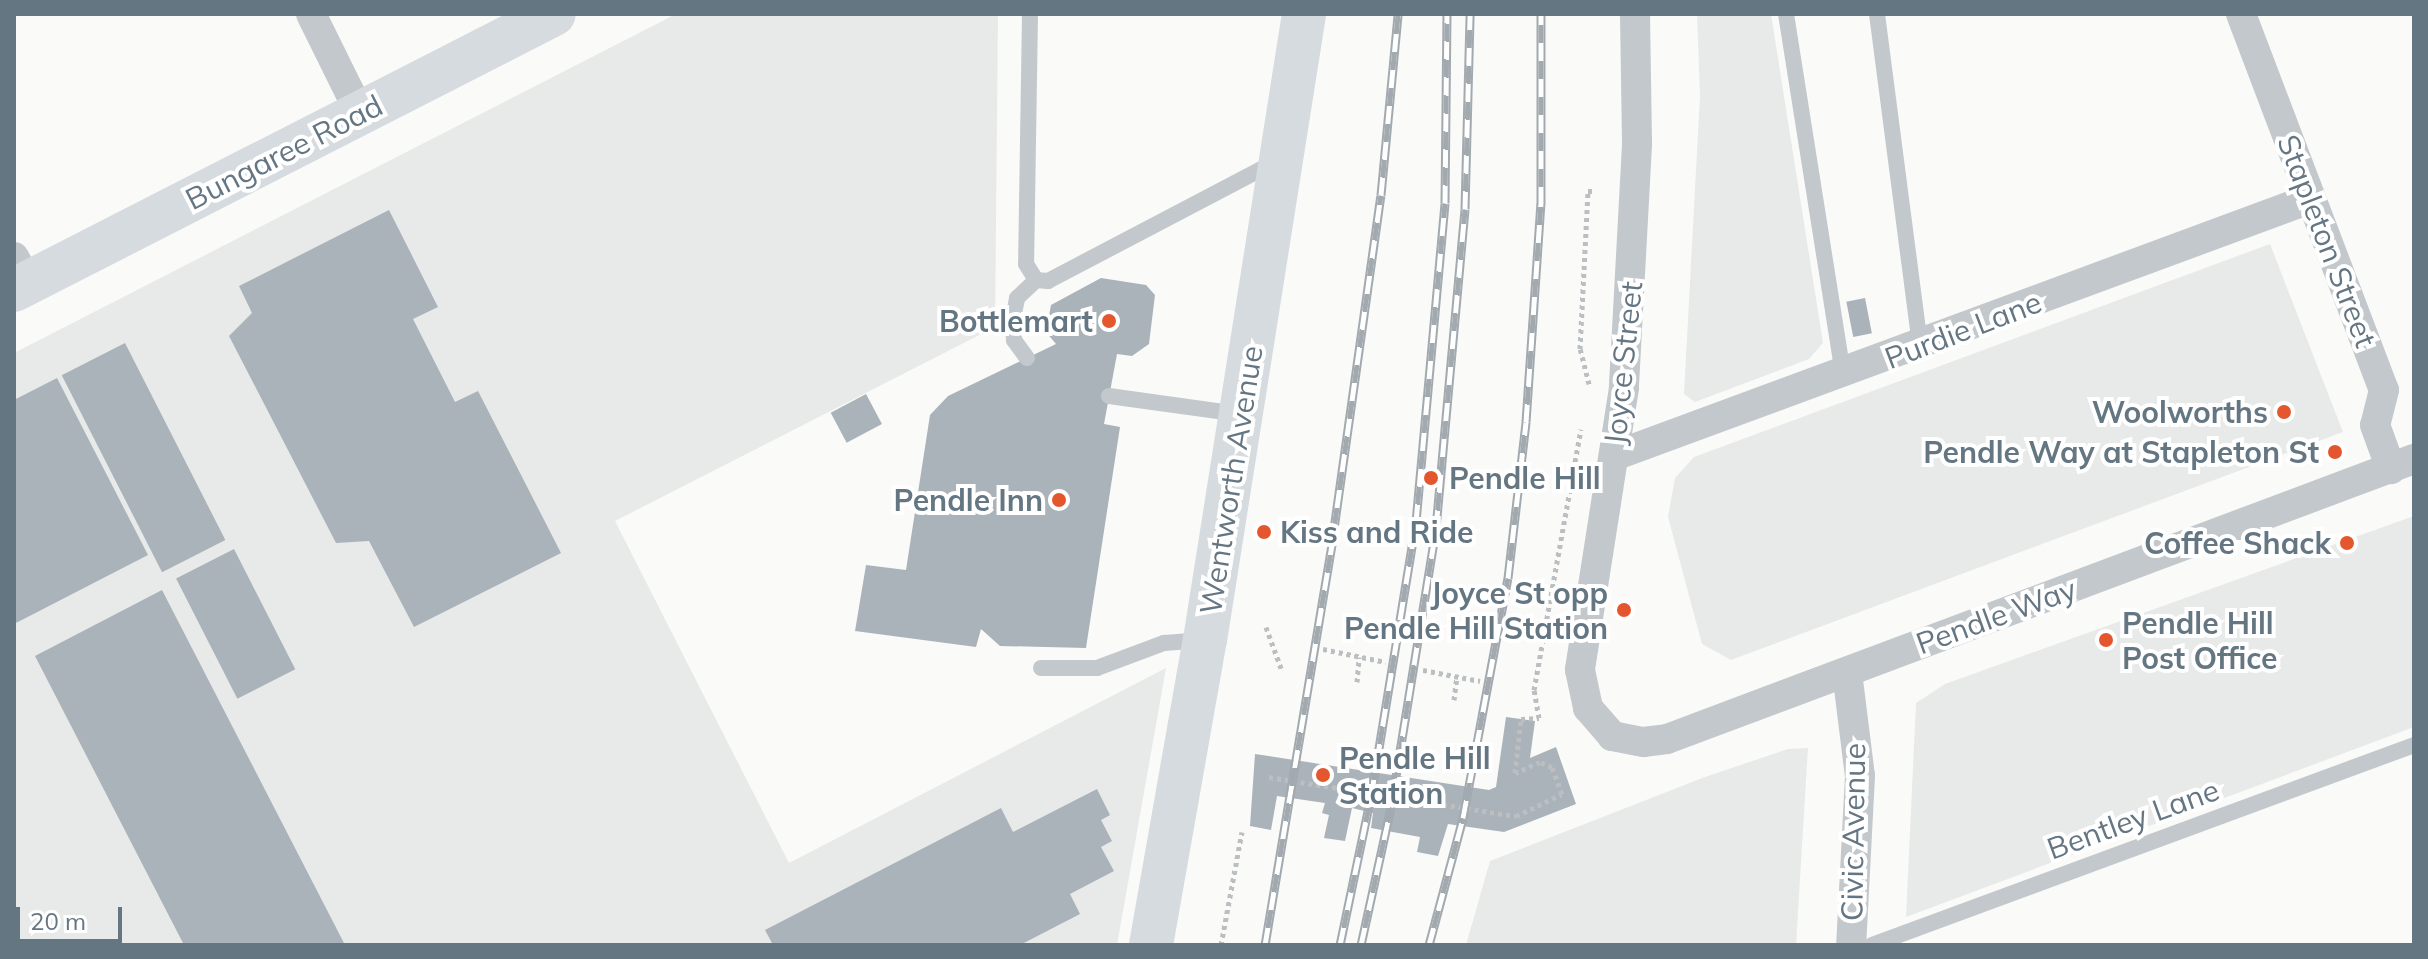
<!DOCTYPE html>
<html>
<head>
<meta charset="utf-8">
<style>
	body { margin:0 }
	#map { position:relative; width:2428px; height:959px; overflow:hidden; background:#fafaf8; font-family:Mulish,sans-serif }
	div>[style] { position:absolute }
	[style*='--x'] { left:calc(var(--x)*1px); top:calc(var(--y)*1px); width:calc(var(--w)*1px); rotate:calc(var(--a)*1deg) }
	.built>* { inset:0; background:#e8e9e9 }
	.building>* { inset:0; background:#aab3b9; transform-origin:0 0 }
	.path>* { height:5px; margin-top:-2.5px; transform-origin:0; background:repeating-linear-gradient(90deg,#bbbfc2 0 4px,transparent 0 8px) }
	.lane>* { height:16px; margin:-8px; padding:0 8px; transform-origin:8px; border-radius:8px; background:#c3c8cc }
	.street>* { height:30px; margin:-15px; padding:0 15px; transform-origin:15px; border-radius:15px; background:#c3c8cc }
	.secondary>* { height:44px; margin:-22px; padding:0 22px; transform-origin:22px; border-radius:22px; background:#d6dbdf }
	.rail>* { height:9px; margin-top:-4.5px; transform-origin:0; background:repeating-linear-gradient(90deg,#fff 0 18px,#a2aab0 0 36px); box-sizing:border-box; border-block:2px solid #a2aab0 }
	.dots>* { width:22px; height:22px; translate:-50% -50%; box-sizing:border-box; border:4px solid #fff; border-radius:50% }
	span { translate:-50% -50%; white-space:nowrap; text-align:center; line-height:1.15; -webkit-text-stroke:8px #fff; paint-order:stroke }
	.street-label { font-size:30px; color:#657683 }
	.poi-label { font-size:30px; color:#657683; font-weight:700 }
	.right { translate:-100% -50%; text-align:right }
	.left { translate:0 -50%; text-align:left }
	.frame { position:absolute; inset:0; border:16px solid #657683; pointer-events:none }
	.scale { position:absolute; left:16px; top:907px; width:106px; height:36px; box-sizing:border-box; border:4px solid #657683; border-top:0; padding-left:10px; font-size:24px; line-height:28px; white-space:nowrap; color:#657683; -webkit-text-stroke:6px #fff; paint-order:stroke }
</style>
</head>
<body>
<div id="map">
	<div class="built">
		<div style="clip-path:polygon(676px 14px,998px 14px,995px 327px,615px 521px,789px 863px,1166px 668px,1117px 945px,14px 945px,14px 353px)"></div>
		<div style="clip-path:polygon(1697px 14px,1771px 14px,1823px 343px,1809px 359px,1695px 402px,1684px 394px,1700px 96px)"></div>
		<div style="clip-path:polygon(2270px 244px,2343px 432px,1731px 660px,1702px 644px,1668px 517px,1675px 478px,1694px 457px)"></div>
		<div style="clip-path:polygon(2414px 516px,2414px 727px,1906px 917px,1916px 703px,1945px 684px)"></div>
		<div style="clip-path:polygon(1808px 748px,1796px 945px,1466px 945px,1490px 861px,1705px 777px,1788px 749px)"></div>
	</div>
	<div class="building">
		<div style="clip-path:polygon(389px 210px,438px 307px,413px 319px,455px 402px,478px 391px,561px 553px,414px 627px,369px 541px,336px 543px,229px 336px,252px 313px,239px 286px)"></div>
		<div style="clip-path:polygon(1101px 278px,1146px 285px,1155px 295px,1149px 344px,1132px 356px,1117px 354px,1104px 424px,1120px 427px,1086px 648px,1000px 646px,981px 629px,976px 647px,855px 631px,866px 565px,906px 570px,930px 415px,948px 396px,1056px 344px,1046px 332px,1051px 305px)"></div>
		<div style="left:1865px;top:298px;width:36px;height:19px;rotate:79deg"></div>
		<div style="left:125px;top:343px;width:221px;height:71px;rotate:63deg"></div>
		<div style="clip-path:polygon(57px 378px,148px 555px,14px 624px,14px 400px)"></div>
		<div style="left:866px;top:394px;width:34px;height:40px;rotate:62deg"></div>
		<div style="left:234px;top:549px;width:135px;height:65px;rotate:63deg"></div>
		<div style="clip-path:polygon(162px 590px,345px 945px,184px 945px,35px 656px)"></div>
		<div style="clip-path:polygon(1506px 717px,1535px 721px,1530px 758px,1556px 747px,1576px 804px,1504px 832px,1448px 824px,1438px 856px,1417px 852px,1420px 837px,1371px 828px,1373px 813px,1352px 808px,1345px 841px,1324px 838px,1329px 815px,1322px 813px,1325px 803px,1277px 796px,1271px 830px,1250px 826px,1255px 754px,1489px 790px,1496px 787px)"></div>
		<div style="clip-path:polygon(1097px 789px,1110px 815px,1101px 820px,1112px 841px,1101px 847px,1114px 871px,1070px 894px,1080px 914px,1020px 945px,773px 945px,765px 930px,1001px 808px,1013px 832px)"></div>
	</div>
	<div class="path">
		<div style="--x:1589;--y:384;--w:36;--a:-104"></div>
		<div style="--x:1580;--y:349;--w:158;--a:-87.1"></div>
		<div style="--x:1588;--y:191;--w:5;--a:0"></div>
		<div style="--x:1266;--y:627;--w:44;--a:69.9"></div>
		<div style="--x:1323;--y:649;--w:64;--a:11.7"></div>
		<div style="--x:1423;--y:670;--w:58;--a:10.9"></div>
		<div style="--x:1357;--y:682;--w:25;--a:-85"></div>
		<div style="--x:1454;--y:700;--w:24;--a:-83"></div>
		<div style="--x:1269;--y:777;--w:250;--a:9"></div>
		<div style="--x:1516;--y:816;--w:51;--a:-25.6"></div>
		<div style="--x:1562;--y:794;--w:29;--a:-110"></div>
		<div style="--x:1552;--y:767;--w:13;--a:-157"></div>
		<div style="--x:1540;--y:762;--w:27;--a:156"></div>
		<div style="--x:1515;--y:773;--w:54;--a:-83.7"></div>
		<div style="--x:1521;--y:719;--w:18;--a:-3"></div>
		<div style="--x:1539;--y:718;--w:28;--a:-100"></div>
		<div style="--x:1534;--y:690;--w:265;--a:-79.8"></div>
		<div style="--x:1221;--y:945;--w:115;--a:-79.5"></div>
	</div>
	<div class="lane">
		<div style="--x:1030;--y:14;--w:250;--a:90.9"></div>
		<div style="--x:1026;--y:264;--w:19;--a:58"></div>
		<div style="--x:1786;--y:14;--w:365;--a:81"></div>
		<div style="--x:1877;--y:14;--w:336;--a:82.6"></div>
		<div style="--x:1027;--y:358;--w:22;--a:-126"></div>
		<div style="--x:1014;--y:340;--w:21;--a:-93"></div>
		<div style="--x:1013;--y:319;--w:21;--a:-79"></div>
		<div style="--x:1017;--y:298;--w:26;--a:-43"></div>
		<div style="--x:1036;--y:280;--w:12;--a:5"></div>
		<div style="--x:1048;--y:281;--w:256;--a:-27.7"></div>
		<div style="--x:1109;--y:396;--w:130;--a:7.9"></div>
		<div style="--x:1041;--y:668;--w:56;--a:0"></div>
		<div style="--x:1097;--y:668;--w:72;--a:-20.5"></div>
		<div style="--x:1164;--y:643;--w:40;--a:-4.3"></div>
		<div style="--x:1872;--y:945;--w:578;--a:-20.25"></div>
	</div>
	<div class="street">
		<div style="--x:311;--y:14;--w:110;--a:63.7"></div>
		<div style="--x:1635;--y:14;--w:131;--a:89.1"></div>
		<div style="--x:1637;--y:145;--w:243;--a:93.1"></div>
		<div style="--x:1624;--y:388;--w:285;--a:98.9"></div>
		<div style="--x:1580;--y:670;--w:39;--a:78"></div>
		<div style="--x:1588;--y:708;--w:37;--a:49"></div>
		<div style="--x:1612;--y:736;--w:32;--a:11"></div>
		<div style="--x:1643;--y:742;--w:24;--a:-7"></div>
		<div style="--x:1667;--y:739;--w:798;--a:-20.55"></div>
		<div style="--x:2241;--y:14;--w:402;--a:69.2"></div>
		<div style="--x:2384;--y:390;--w:36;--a:104"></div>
		<div style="--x:2375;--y:425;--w:47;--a:70"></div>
		<div style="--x:14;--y:257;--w:29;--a:61"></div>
		<div style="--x:1614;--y:456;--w:742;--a:-20.27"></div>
		<div style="--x:1847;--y:672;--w:105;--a:82.9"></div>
		<div style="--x:1860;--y:776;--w:169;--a:93"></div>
	</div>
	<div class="secondary">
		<div style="--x:14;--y:290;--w:606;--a:-27.07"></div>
		<div style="--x:1151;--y:945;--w:310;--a:-80"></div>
		<div style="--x:1205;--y:640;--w:634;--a:-81.01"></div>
	</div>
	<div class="rail">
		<div style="--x:1265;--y:945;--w:408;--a:-80.5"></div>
		<div style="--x:1332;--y:543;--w:351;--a:-82"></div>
		<div style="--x:1381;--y:195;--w:182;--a:-84.6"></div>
		<div style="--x:1340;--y:945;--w:151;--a:-78.2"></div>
		<div style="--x:1371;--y:797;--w:279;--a:-80.7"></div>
		<div style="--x:1416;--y:522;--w:320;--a:-84.8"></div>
		<div style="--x:1445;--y:203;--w:189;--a:-89.4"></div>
		<div style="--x:1361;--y:945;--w:141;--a:-77.7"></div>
		<div style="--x:1391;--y:807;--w:283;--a:-80.8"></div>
		<div style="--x:1436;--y:528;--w:320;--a:-84.8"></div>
		<div style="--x:1465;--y:209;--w:195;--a:-88.5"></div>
		<div style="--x:1429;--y:945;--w:131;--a:-75"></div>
		<div style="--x:1463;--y:818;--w:244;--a:-79.4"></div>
		<div style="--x:1508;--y:578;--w:157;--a:-83.4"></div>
		<div style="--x:1526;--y:422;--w:219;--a:-86.1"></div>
		<div style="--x:1541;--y:204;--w:190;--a:-90"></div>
	</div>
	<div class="dots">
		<div style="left:1109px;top:321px;background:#e4572e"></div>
		<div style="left:2284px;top:412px;background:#e4572e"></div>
		<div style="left:2335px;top:452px;background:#e4572e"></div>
		<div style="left:1431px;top:478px;background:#e4572e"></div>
		<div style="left:1059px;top:500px;background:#e4572e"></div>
		<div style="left:1264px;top:532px;background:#e4572e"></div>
		<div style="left:2347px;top:543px;background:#e4572e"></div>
		<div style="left:1624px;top:610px;background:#e4572e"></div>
		<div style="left:2106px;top:640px;background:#e4572e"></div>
		<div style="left:1323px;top:775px;background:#e4572e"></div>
	</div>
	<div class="street-label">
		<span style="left:284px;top:152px;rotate:-27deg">Bungaree Road</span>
		<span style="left:2327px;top:241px;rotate:69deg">Stapleton Street</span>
		<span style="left:1963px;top:330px;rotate:-21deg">Purdie Lane</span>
		<span style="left:1623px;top:363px;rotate:-84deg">Joyce Street</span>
		<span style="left:1231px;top:480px;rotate:-81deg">Wentworth Avenue</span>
		<span style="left:1996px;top:616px;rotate:-20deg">Pendle Way</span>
		<span style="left:2133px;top:819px;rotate:-20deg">Bentley Lane</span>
		<span style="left:1853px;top:832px;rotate:-89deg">Civic Avenue</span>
	</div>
	<div class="poi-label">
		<span class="right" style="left:1093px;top:321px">Bottlemart</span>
		<span class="right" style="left:2268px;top:412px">Woolworths</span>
		<span class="right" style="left:2319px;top:452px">Pendle Way at Stapleton St</span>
		<span class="left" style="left:1449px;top:478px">Pendle Hill</span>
		<span class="right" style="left:1043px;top:500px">Pendle Inn</span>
		<span class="left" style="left:1280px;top:532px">Kiss and Ride</span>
		<span class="right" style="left:2331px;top:543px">Coffee Shack</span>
		<span class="right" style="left:1608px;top:610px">Joyce St opp<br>Pendle Hill Station</span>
		<span class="left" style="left:2122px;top:640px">Pendle Hill<br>Post Office</span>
		<span class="left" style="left:1339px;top:775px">Pendle Hill<br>Station</span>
	</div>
	<div class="frame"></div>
	<div class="scale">20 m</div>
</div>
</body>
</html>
